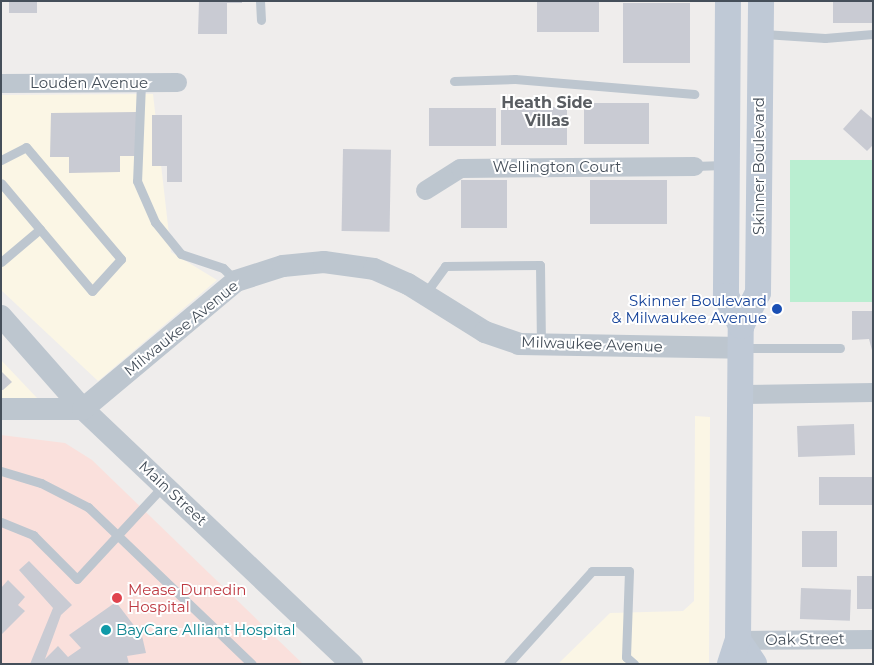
<!DOCTYPE html>
<html>
<head>
<meta charset="utf-8">
<style>
	body { margin:0 }
	#map { position:relative; width:874px; height:665px; overflow:hidden; background:#efedec; font-family:Montserrat,sans-serif }
	div>[style] { position:absolute }
	[style*='--x'] { left:calc(var(--x)*1px); top:calc(var(--y)*1px); width:calc(var(--w)*1px); rotate:calc(var(--a)*1deg) }
	.commercial>* { inset:0; background:#fbf6e5 }
	.medical>* { inset:0; background:#fae0dc }
	.green>* { inset:0; background:#baeed1; transform-origin:0 0 }
	.building>* { inset:0; background:#c9cbd3; transform-origin:0 0 }
	.service>* { height:9px; margin:-4.5px; padding:0 4.5px; transform-origin:4.5px; border-radius:4.5px; background:#bdc6cf }
	.minor>* { height:19px; margin:-9.5px; padding:0 9.5px; transform-origin:9.5px; border-radius:9.5px; background:#bdc6cf }
	.tertiary>* { height:22px; margin:-11px; padding:0 11px; transform-origin:11px; border-radius:11px; background:#bdc6cf }
	.secondary>* { height:26px; margin:-13px; padding:0 13px; transform-origin:13px; border-radius:13px; background:#bfc9d6 }
	.dots>* { width:14px; height:14px; translate:-50% -50%; box-sizing:border-box; border:2px solid #fff; border-radius:50% }
	span { translate:-50% -50%; white-space:nowrap; text-align:center; line-height:1.15; -webkit-text-stroke:4px #fff; paint-order:stroke }
	.street-label { font-size:15px; color:#454f5a }
	.transit-label { font-size:15px; color:#164399 }
	.right { translate:-100% -50%; text-align:right }
	.health-label { font-size:15px; color:#be3a42 }
	.left { translate:0 -50%; text-align:left }
	.culture-label { font-size:15px; color:#0d838f }
	.neighbourhood-label { font-size:16px; color:#595d62; font-weight:700 }
	.frame { position:absolute; inset:0; border:2px solid #454f5a; pointer-events:none }
</style>
</head>
<body>
<div id="map">
	<div class="commercial">
		<div style="clip-path:polygon(153px 94px,171px 252px,217px 280px,98px 381px,1px 290px,1px 95px)"></div>
		<div style="clip-path:polygon(1px 360px,37px 398px,1px 398px)"></div>
		<div style="clip-path:polygon(695px 416px,710px 417px,709px 664px,558px 664px,610px 613px,683px 611px,694px 601px)"></div>
	</div>
	<div class="medical">
		<div style="clip-path:polygon(1px 435px,65px 443px,92px 460px,303px 664px,1px 664px)"></div>
	</div>
	<div class="green">
		<div style="left:873px;top:160px;width:142px;height:83px;rotate:90deg"></div>
	</div>
	<div class="building">
		<div style="left:9px;top:1px;width:28px;height:12px"></div>
		<div style="clip-path:polygon(199px 1px,242px 1px,242px 3px,227px 3px,227px 34px,198px 34px)"></div>
		<div style="left:537px;top:1px;width:62px;height:31px"></div>
		<div style="left:833px;top:1px;width:40px;height:22px"></div>
		<div style="left:623px;top:3px;width:67px;height:60px"></div>
		<div style="left:649px;top:103px;width:41px;height:65px;rotate:90deg"></div>
		<div style="left:567px;top:107px;width:38px;height:66px;rotate:90deg"></div>
		<div style="left:496px;top:108px;width:38px;height:67px;rotate:90deg"></div>
		<div style="clip-path:polygon(861px 109px,873px 119px,873px 145px,867px 151px,843px 129px)"></div>
		<div style="clip-path:polygon(137px 112px,137px 156px,120px 156px,120px 172px,69px 173px,69px 157px,50px 157px,51px 113px)"></div>
		<div style="clip-path:polygon(152px 115px,182px 115px,182px 182px,167px 182px,167px 166px,152px 166px)"></div>
		<div style="left:343px;top:149px;width:48px;height:82px;rotate:1deg"></div>
		<div style="left:461px;top:180px;width:46px;height:48px"></div>
		<div style="left:590px;top:180px;width:77px;height:44px"></div>
		<div style="clip-path:polygon(852px 311px,873px 311px,873px 354px,869px 339px,852px 340px)"></div>
		<div style="clip-path:polygon(1px 371px,12px 382px,3px 390px,1px 390px)"></div>
		<div style="left:854px;top:424px;width:31px;height:57px;rotate:88deg"></div>
		<div style="left:819px;top:477px;width:54px;height:28px"></div>
		<div style="left:802px;top:531px;width:35px;height:36px"></div>
		<div style="clip-path:polygon(29px 561px,72px 605px,61px 615px,45px 659px,58px 646px,68px 657px,81px 648px,69px 635px,116px 602px,142px 636px,146px 653px,127px 656px,129px 664px,30px 664px,53px 608px,19px 570px)"></div>
		<div style="left:873px;top:576px;width:33px;height:16px;rotate:90deg"></div>
		<div style="clip-path:polygon(8px 580px,25px 597px,18px 605px,25px 611px,1px 635px,1px 588px)"></div>
		<div style="left:801px;top:588px;width:50px;height:31px;rotate:2deg"></div>
	</div>
	<div class="service">
		<div style="--x:260;--y:1;--w:19;--a:87"></div>
		<div style="--x:764;--y:34;--w:61;--a:3.8"></div>
		<div style="--x:825;--y:38;--w:48;--a:-4.8"></div>
		<div style="--x:454;--y:81;--w:61;--a:-1.9"></div>
		<div style="--x:515;--y:79;--w:180;--a:4.8"></div>
		<div style="--x:141;--y:83;--w:98;--a:92.3"></div>
		<div style="--x:137;--y:181;--w:45;--a:66.3"></div>
		<div style="--x:155;--y:222;--w:41;--a:50.9"></div>
		<div style="--x:181;--y:254;--w:44;--a:18.4"></div>
		<div style="--x:223;--y:268;--w:18;--a:45"></div>
		<div style="--x:1;--y:160;--w:28;--a:-27"></div>
		<div style="--x:26;--y:147;--w:147;--a:49.7"></div>
		<div style="--x:121;--y:259;--w:43;--a:132.2"></div>
		<div style="--x:92;--y:291;--w:141;--a:-130.1"></div>
		<div style="--x:694;--y:166;--w:30;--a:-2"></div>
		<div style="--x:1;--y:262;--w:51;--a:-40.2"></div>
		<div style="--x:425;--y:294;--w:34;--a:-54"></div>
		<div style="--x:445;--y:266;--w:95;--a:-0.6"></div>
		<div style="--x:540;--y:265;--w:78;--a:89.3"></div>
		<div style="--x:743;--y:348;--w:97;--a:0"></div>
		<div style="--x:1;--y:471;--w:42;--a:16.7"></div>
		<div style="--x:41;--y:483;--w:53;--a:27.1"></div>
		<div style="--x:88;--y:507;--w:227;--a:43.8"></div>
		<div style="--x:1;--y:522;--w:35;--a:22"></div>
		<div style="--x:33;--y:535;--w:62;--a:45"></div>
		<div style="--x:77;--y:579;--w:128;--a:-47.2"></div>
		<div style="--x:508;--y:664;--w:125;--a:-47.9"></div>
		<div style="--x:592;--y:571;--w:37;--a:0"></div>
		<div style="--x:629;--y:571;--w:86;--a:92"></div>
		<div style="--x:626;--y:657;--w:11;--a:41"></div>
	</div>
	<div class="minor">
		<div style="--x:1;--y:83;--w:176;--a:-0.3"></div>
		<div style="--x:425;--y:190;--w:41;--a:-32.2"></div>
		<div style="--x:460;--y:168;--w:234;--a:-0.5"></div>
		<div style="--x:741;--y:394;--w:132;--a:-0.9"></div>
		<div style="--x:738;--y:640;--w:135;--a:-0.4"></div>
	</div>
	<div class="tertiary">
		<div style="--x:1;--y:316;--w:124;--a:48.6"></div>
		<div style="--x:83;--y:409;--w:371;--a:43.5"></div>
		<div style="--x:1;--y:409;--w:82;--a:0"></div>
		<div style="--x:83;--y:409;--w:199;--a:-39.9"></div>
		<div style="--x:236;--y:281;--w:49;--a:-17.7"></div>
		<div style="--x:283;--y:266;--w:41;--a:-5.6"></div>
		<div style="--x:324;--y:262;--w:50;--a:8"></div>
		<div style="--x:374;--y:269;--w:37;--a:24"></div>
		<div style="--x:408;--y:284;--w:91;--a:31.9"></div>
		<div style="--x:485;--y:332;--w:36;--a:19"></div>
		<div style="--x:519;--y:344;--w:222;--a:1"></div>
	</div>
	<div class="secondary">
		<div style="--x:728;--y:1;--w:295;--a:90.4"></div>
		<div style="--x:726;--y:296;--w:34;--a:63"></div>
		<div style="--x:738;--y:640;--w:29;--a:56"></div>
		<div style="--x:730;--y:664;--w:25;--a:-72"></div>
		<div style="--x:738;--y:640;--w:314;--a:-89.5"></div>
		<div style="--x:741;--y:326;--w:37;--a:-63"></div>
		<div style="--x:758;--y:293;--w:292;--a:-89.4"></div>
	</div>
	<div class="dots">
		<div style="left:777px;top:309px;background:#1a4fb4"></div>
		<div style="left:117px;top:598px;background:#e0444e"></div>
		<div style="left:106px;top:630px;background:#0f9aa8"></div>
	</div>
	<div class="street-label">
		<span style="left:89px;top:83px">Louden Avenue</span>
		<span style="left:759px;top:166px;rotate:-90deg">Skinner Boulevard</span>
		<span style="left:557px;top:167px">Wellington Court</span>
		<span style="left:181px;top:328px;rotate:-39deg">Milwaukee Avenue</span>
		<span style="left:592px;top:344px;rotate:2deg">Milwaukee Avenue</span>
		<span style="left:173px;top:493px;rotate:43deg">Main Street</span>
		<span style="left:805px;top:639px;rotate:-1deg">Oak Street</span>
	</div>
	<div class="transit-label">
		<span class="right" style="left:767px;top:309px">Skinner Boulevard<br>&amp; Milwaukee Avenue</span>
	</div>
	<div class="health-label">
		<span class="left" style="left:128px;top:598px">Mease Dunedin<br>Hospital</span>
	</div>
	<div class="culture-label">
		<span class="left" style="left:116px;top:630px">BayCare Alliant Hospital</span>
	</div>
	<div class="neighbourhood-label">
		<span style="left:547px;top:112px">Heath Side<br>Villas</span>
	</div>
	<div class="frame"></div>
</div>
</body>
</html>
